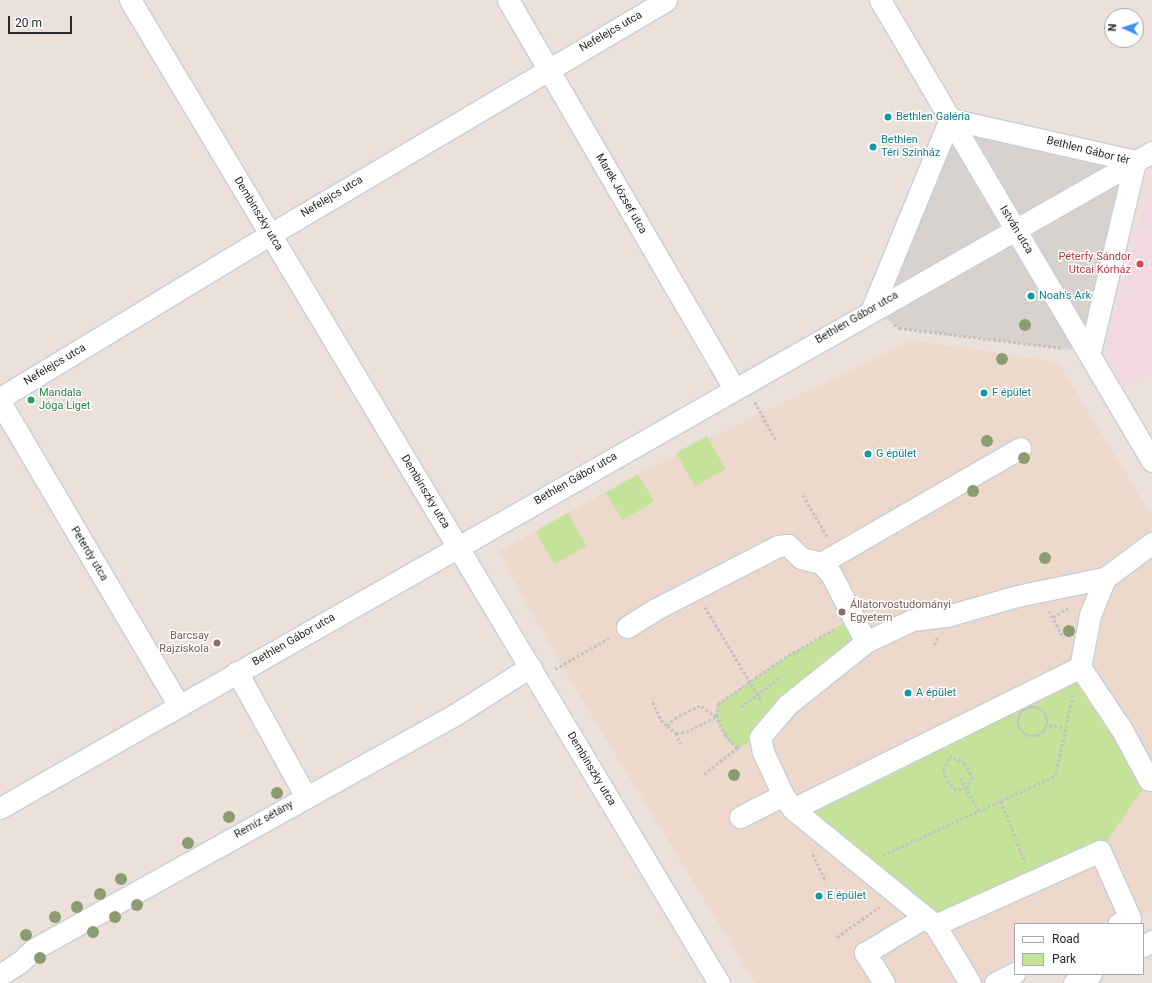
<!DOCTYPE html>
<html>
<head>
<meta charset="utf-8">
<style>
	body { margin:0 }
	#map { position:relative; width:1152px; height:983px; overflow:hidden; background:#ece0db; font-family:Roboto,sans-serif }
	div>[style] { position:absolute }
	[style*='--x'] { left:calc(var(--x)*1px); top:calc(var(--y)*1px); width:calc(var(--w)*1px); rotate:calc(var(--a)*1deg) }
	.education>* { inset:0; background:#edd9cb }
	.medical>* { inset:0; background:#f2d9e1 }
	.green>* { inset:0; background:#c4e298; transform-origin:0 0 }
	.plaza>* { inset:0; background:#d8d2ce }
	.path>* { height:2.5px; margin-top:-1.25px; transform-origin:0; background:repeating-linear-gradient(90deg,#c3c3c3 0 3px,transparent 0 5px) }
	.path>.ring { margin:-1.25px; padding:0; box-sizing:content-box; background:none; border:2.5px solid #c3c3c3; border-radius:50% }
	.roads { filter:drop-shadow(1px 0 #c7ced7) drop-shadow(-1px 0 #c7ced7) drop-shadow(0 1px #c7ced7) drop-shadow(0 -1px #c7ced7) }
	.minor>* { height:21px; margin:-10.5px; padding:0 10.5px; transform-origin:10.5px; border-radius:10.5px; background:#fff }
	.trees>* { width:12px; height:12px; margin:-6px; border-radius:50%; background:#8c9c71 }
	.dots>* { width:11px; height:11px; translate:-50% -50%; box-sizing:border-box; border:2px solid #fff; border-radius:50% }
	span { translate:-50% -50%; white-space:nowrap; text-align:center; line-height:1.15; -webkit-text-stroke:3px #fff; paint-order:stroke }
	.street-label { font-size:11px; color:#292929 }
	.culture-label { font-size:11px; color:#0d838f }
	.left { translate:0 -50%; text-align:left }
	.health-label { font-size:11px; color:#be3a42 }
	.right { translate:-100% -50%; text-align:right }
	.leisure-label { font-size:11px; color:#27864d }
	.education-label { font-size:11px; color:#785e54 }
	.legend { position:absolute; left:1014px; top:923px; width:130px; height:52px; box-sizing:border-box; background:#fff; border:1px solid #a9a9a9; margin:0; padding:5px 7px; list-style:none; font-size:12px; color:#292929 }
	.legend li { display:flex; align-items:center; gap:8px; height:20px }
	.legend b { width:20px; border:1px solid #a9a9a9 }
	.north { position:absolute; left:1104px; top:8px; width:40px; height:40px; box-sizing:border-box; background:#fff; border:1px solid #a9a9a9; border-radius:50%; rotate:273deg; font-size:11px; font-weight:700; line-height:16px; text-align:center; color:#292929 }
	.north::after { content:''; display:block; margin:auto; width:14px; height:18px; background:#3d90f7; clip-path:polygon(50% 0,100% 100%,50% 72%,0 100%) }
	.scale { position:absolute; left:8px; top:16px; width:64px; height:18px; box-sizing:border-box; border:2px solid #292929; border-top:0; padding-left:5px; font-size:12px; line-height:14px; white-space:nowrap; color:#292929; -webkit-text-stroke:3px #fff; paint-order:stroke }
</style>
</head>
<body>
<div id="map">
	<div class="education">
		<div style="clip-path:polygon(911px 340px,1058px 362px,1152px 516px,1152px 910px,1125px 924px,1015px 924px,1015px 974px,1006px 983px,755px 983px,565px 672px,498px 552px,638px 474px)"></div>
	</div>
	<div class="medical">
		<div style="clip-path:polygon(1152px 173px,1152px 370px,1124px 388px,1105px 354px)"></div>
	</div>
	<div class="green">
		<div style="left:707px;top:436px;width:38px;height:35px;rotate:61deg"></div>
		<div style="left:638px;top:474px;width:32px;height:37px;rotate:60deg"></div>
		<div style="left:568px;top:513px;width:38px;height:37px;rotate:61deg"></div>
		<div style="clip-path:polygon(853px 616px,866px 642px,760px 737px,737px 748px,725px 736px,716px 717px,718px 704px,784px 658px,826px 635px)"></div>
		<div style="clip-path:polygon(1080px 667px,1149px 780px,1100px 851px,935px 925px,793px 809px)"></div>
	</div>
	<div class="plaza">
		<div style="clip-path:polygon(950px 119px,1135px 161px,1090px 352px,899px 328px,872px 309px)"></div>
	</div>
	<div class="path">
		<div style="--x:894;--y:324;--w:6;--a:39"></div>
		<div style="--x:899;--y:328;--w:163;--a:7"></div>
		<div style="--x:755;--y:402;--w:43;--a:61.1"></div>
		<div style="--x:803;--y:495;--w:48;--a:59.7"></div>
		<div style="--x:705;--y:607;--w:111;--a:59"></div>
		<div style="--x:1049;--y:611;--w:31;--a:61"></div>
		<div style="--x:1053;--y:617;--w:17;--a:-31"></div>
		<div style="--x:934;--y:645;--w:8;--a:-67"></div>
		<div style="--x:555;--y:669;--w:62;--a:-29.9"></div>
		<div style="--x:653;--y:702;--w:20;--a:66"></div>
		<div style="--x:661;--y:720;--w:8;--a:45"></div>
		<div style="--x:667;--y:726;--w:11;--a:38"></div>
		<div style="--x:676;--y:733;--w:10;--a:-6"></div>
		<div style="--x:686;--y:732;--w:34;--a:-27"></div>
		<div style="--x:716;--y:717;--w:19;--a:-145"></div>
		<div style="--x:700;--y:706;--w:25;--a:154"></div>
		<div style="--x:677;--y:717;--w:13;--a:138"></div>
		<div class="ring" style="left:1018px;top:707px;width:27.5px;height:27.5px"></div>
		<div style="--x:741;--y:707;--w:51;--a:-37.1"></div>
		<div style="--x:1049;--y:725;--w:15;--a:8"></div>
		<div style="--x:676;--y:733;--w:12;--a:66"></div>
		<div style="--x:740;--y:746;--w:4;--a:146"></div>
		<div style="--x:737;--y:748;--w:17;--a:-135"></div>
		<div style="--x:725;--y:736;--w:21;--a:-115"></div>
		<div style="--x:716;--y:717;--w:13;--a:-81"></div>
		<div style="--x:718;--y:704;--w:80;--a:-34.9"></div>
		<div style="--x:784;--y:658;--w:60;--a:-30"></div>
		<div style="--x:949;--y:756;--w:17;--a:24"></div>
		<div style="--x:965;--y:763;--w:16;--a:63"></div>
		<div style="--x:972;--y:777;--w:13;--a:113"></div>
		<div style="--x:967;--y:789;--w:11;--a:175"></div>
		<div style="--x:956;--y:790;--w:11;--a:-139"></div>
		<div style="--x:948;--y:783;--w:14;--a:-111"></div>
		<div style="--x:943;--y:770;--w:15;--a:-62"></div>
		<div style="--x:704;--y:774;--w:42;--a:-38.2"></div>
		<div style="--x:960;--y:778;--w:38;--a:60"></div>
		<div style="--x:1001;--y:801;--w:66;--a:68.5"></div>
		<div style="--x:813;--y:854;--w:31;--a:65"></div>
		<div style="--x:883;--y:855;--w:189;--a:-24.7"></div>
		<div style="--x:1055;--y:776;--w:84;--a:-77.6"></div>
		<div style="--x:837;--y:937;--w:52;--a:-35.5"></div>
	</div>
	<div class="roads">
		<div class="minor">
			<div style="--x:130;--y:0;--w:1146;--a:59.07"></div>
			<div style="--x:508;--y:0;--w:449;--a:59.8"></div>
			<div style="--x:880;--y:0;--w:535;--a:59.46"></div>
			<div style="--x:872;--y:309;--w:205;--a:-67.7"></div>
			<div style="--x:950;--y:119;--w:190;--a:12.8"></div>
			<div style="--x:1090;--y:352;--w:196;--a:-76.7"></div>
			<div style="--x:0;--y:398;--w:317;--a:-31.2"></div>
			<div style="--x:271;--y:234;--w:459;--a:-30.6"></div>
			<div style="--x:0;--y:402;--w:353;--a:59.5"></div>
			<div style="--x:821;--y:563;--w:230;--a:-30"></div>
			<div style="--x:627;--y:627;--w:34;--a:-32"></div>
			<div style="--x:656;--y:609;--w:137;--a:-27.3"></div>
			<div style="--x:778;--y:546;--w:10;--a:-6"></div>
			<div style="--x:788;--y:545;--w:18;--a:45"></div>
			<div style="--x:801;--y:558;--w:21;--a:14"></div>
			<div style="--x:821;--y:563;--w:15;--a:48"></div>
			<div style="--x:831;--y:574;--w:76;--a:62.8"></div>
			<div style="--x:237;--y:672;--w:143;--a:61.1"></div>
			<div style="--x:1149;--y:780;--w:57;--a:-118.4"></div>
			<div style="--x:1122;--y:730;--w:76;--a:-123.7"></div>
			<div style="--x:1080;--y:667;--w:53;--a:-79.1"></div>
			<div style="--x:1090;--y:615;--w:40;--a:-68"></div>
			<div style="--x:1105;--y:578;--w:59;--a:-36.7"></div>
			<div style="--x:0;--y:808;--w:1326;--a:-29.66"></div>
			<div style="--x:793;--y:809;--w:320;--a:-26.3"></div>
			<div style="--x:740;--y:817;--w:48;--a:-27.1"></div>
			<div style="--x:935;--y:925;--w:183;--a:-140.8"></div>
			<div style="--x:793;--y:809;--w:17;--a:-126"></div>
			<div style="--x:783;--y:795;--w:47;--a:-114.9"></div>
			<div style="--x:763;--y:752;--w:15;--a:-101"></div>
			<div style="--x:760;--y:737;--w:42;--a:-49.8"></div>
			<div style="--x:787;--y:705;--w:101;--a:-38.6"></div>
			<div style="--x:866;--y:642;--w:51;--a:-25.6"></div>
			<div style="--x:912;--y:620;--w:35;--a:-7"></div>
			<div style="--x:947;--y:616;--w:73;--a:-15.9"></div>
			<div style="--x:1017;--y:596;--w:90;--a:-11.6"></div>
			<div style="--x:1143;--y:946;--w:10;--a:-29"></div>
			<div style="--x:0;--y:975;--w:24;--a:-33"></div>
			<div style="--x:20;--y:962;--w:19;--a:-43"></div>
			<div style="--x:34;--y:949;--w:483;--a:-29.1"></div>
			<div style="--x:456;--y:714;--w:88;--a:-32.4"></div>
			<div style="--x:884;--y:983;--w:36;--a:-122"></div>
			<div style="--x:865;--y:953;--w:70;--a:-31"></div>
			<div style="--x:970;--y:983;--w:68;--a:-121.1"></div>
			<div style="--x:935;--y:925;--w:181;--a:-24.2"></div>
			<div style="--x:1100;--y:851;--w:73;--a:65.9"></div>
			<div style="--x:1130;--y:918;--w:13;--a:153"></div>
			<div style="--x:995;--y:983;--w:22;--a:-27"></div>
			<div style="--x:1074;--y:983;--w:19;--a:-28"></div>
		</div>
	</div>
	<div class="trees">
		<div style="left:1025px;top:325px"></div>
		<div style="left:1002px;top:359px"></div>
		<div style="left:987px;top:441px"></div>
		<div style="left:1024px;top:458px"></div>
		<div style="left:973px;top:491px"></div>
		<div style="left:1045px;top:558px"></div>
		<div style="left:1069px;top:631px"></div>
		<div style="left:734px;top:775px"></div>
		<div style="left:277px;top:793px"></div>
		<div style="left:229px;top:817px"></div>
		<div style="left:188px;top:843px"></div>
		<div style="left:121px;top:879px"></div>
		<div style="left:100px;top:894px"></div>
		<div style="left:137px;top:905px"></div>
		<div style="left:77px;top:907px"></div>
		<div style="left:55px;top:917px"></div>
		<div style="left:115px;top:917px"></div>
		<div style="left:93px;top:932px"></div>
		<div style="left:26px;top:935px"></div>
		<div style="left:40px;top:958px"></div>
	</div>
	<div class="dots">
		<div style="left:888px;top:117px;background:#0f9aa8"></div>
		<div style="left:873px;top:147px;background:#0f9aa8"></div>
		<div style="left:1140px;top:264px;background:#e0444e"></div>
		<div style="left:1031px;top:296px;background:#0f9aa8"></div>
		<div style="left:984px;top:393px;background:#0f9aa8"></div>
		<div style="left:31px;top:400px;background:#2e9e5b"></div>
		<div style="left:868px;top:454px;background:#0f9aa8"></div>
		<div style="left:842px;top:612px;background:#8d6e63"></div>
		<div style="left:217px;top:643px;background:#8d6e63"></div>
		<div style="left:908px;top:693px;background:#0f9aa8"></div>
		<div style="left:819px;top:896px;background:#0f9aa8"></div>
	</div>
	<div class="street-label">
		<span style="left:611px;top:32px;rotate:-30deg">Nefelejcs utca</span>
		<span style="left:1088px;top:151px;rotate:14deg">Bethlen Gábor tér</span>
		<span style="left:621px;top:194px;rotate:60deg">Marek József utca</span>
		<span style="left:332px;top:197px;rotate:-31deg">Nefelejcs utca</span>
		<span style="left:258px;top:214px;rotate:59deg">Dembinszky utca</span>
		<span style="left:1016px;top:230px;rotate:59deg">István utca</span>
		<span style="left:857px;top:318px;rotate:-30deg">Bethlen Gábor utca</span>
		<span style="left:55px;top:365px;rotate:-31deg">Nefelejcs utca</span>
		<span style="left:576px;top:479px;rotate:-30deg">Bethlen Gábor utca</span>
		<span style="left:425px;top:492px;rotate:59deg">Dembinszky utca</span>
		<span style="left:89px;top:554px;rotate:59deg">Peterdy utca</span>
		<span style="left:294px;top:640px;rotate:-30deg">Bethlen Gábor utca</span>
		<span style="left:591px;top:769px;rotate:59deg">Dembinszky utca</span>
		<span style="left:264px;top:820px;rotate:-29deg">Remíz sétány</span>
	</div>
	<div class="culture-label">
		<span class="left" style="left:896px;top:117px">Bethlen Galéria</span>
		<span class="left" style="left:881px;top:147px">Bethlen<br>Téri Színház</span>
		<span class="left" style="left:1039px;top:296px">Noah's Ark</span>
		<span class="left" style="left:992px;top:393px">F épület</span>
		<span class="left" style="left:876px;top:454px">G épület</span>
		<span class="left" style="left:916px;top:693px">A épület</span>
		<span class="left" style="left:827px;top:896px">E épület</span>
	</div>
	<div class="health-label">
		<span class="right" style="left:1131px;top:264px">Péterfy Sándor<br>Utcai Kórház</span>
	</div>
	<div class="leisure-label">
		<span class="left" style="left:39px;top:400px">Mandala<br>Jóga Liget</span>
	</div>
	<div class="education-label">
		<span class="left" style="left:850px;top:612px">Állatorvostudományi<br>Egyetem</span>
		<span class="right" style="left:209px;top:643px">Barcsay<br>Rajziskola</span>
	</div>
	<ul class="legend">
	<li><b style="height:5px;background:#fff"></b>Road</li>
	<li><b style="height:11px;background:#c4e298"></b>Park</li>
	</ul>
	<div class="north">N</div>
	<div class="scale">20 m</div>
</div>
</body>
</html>
